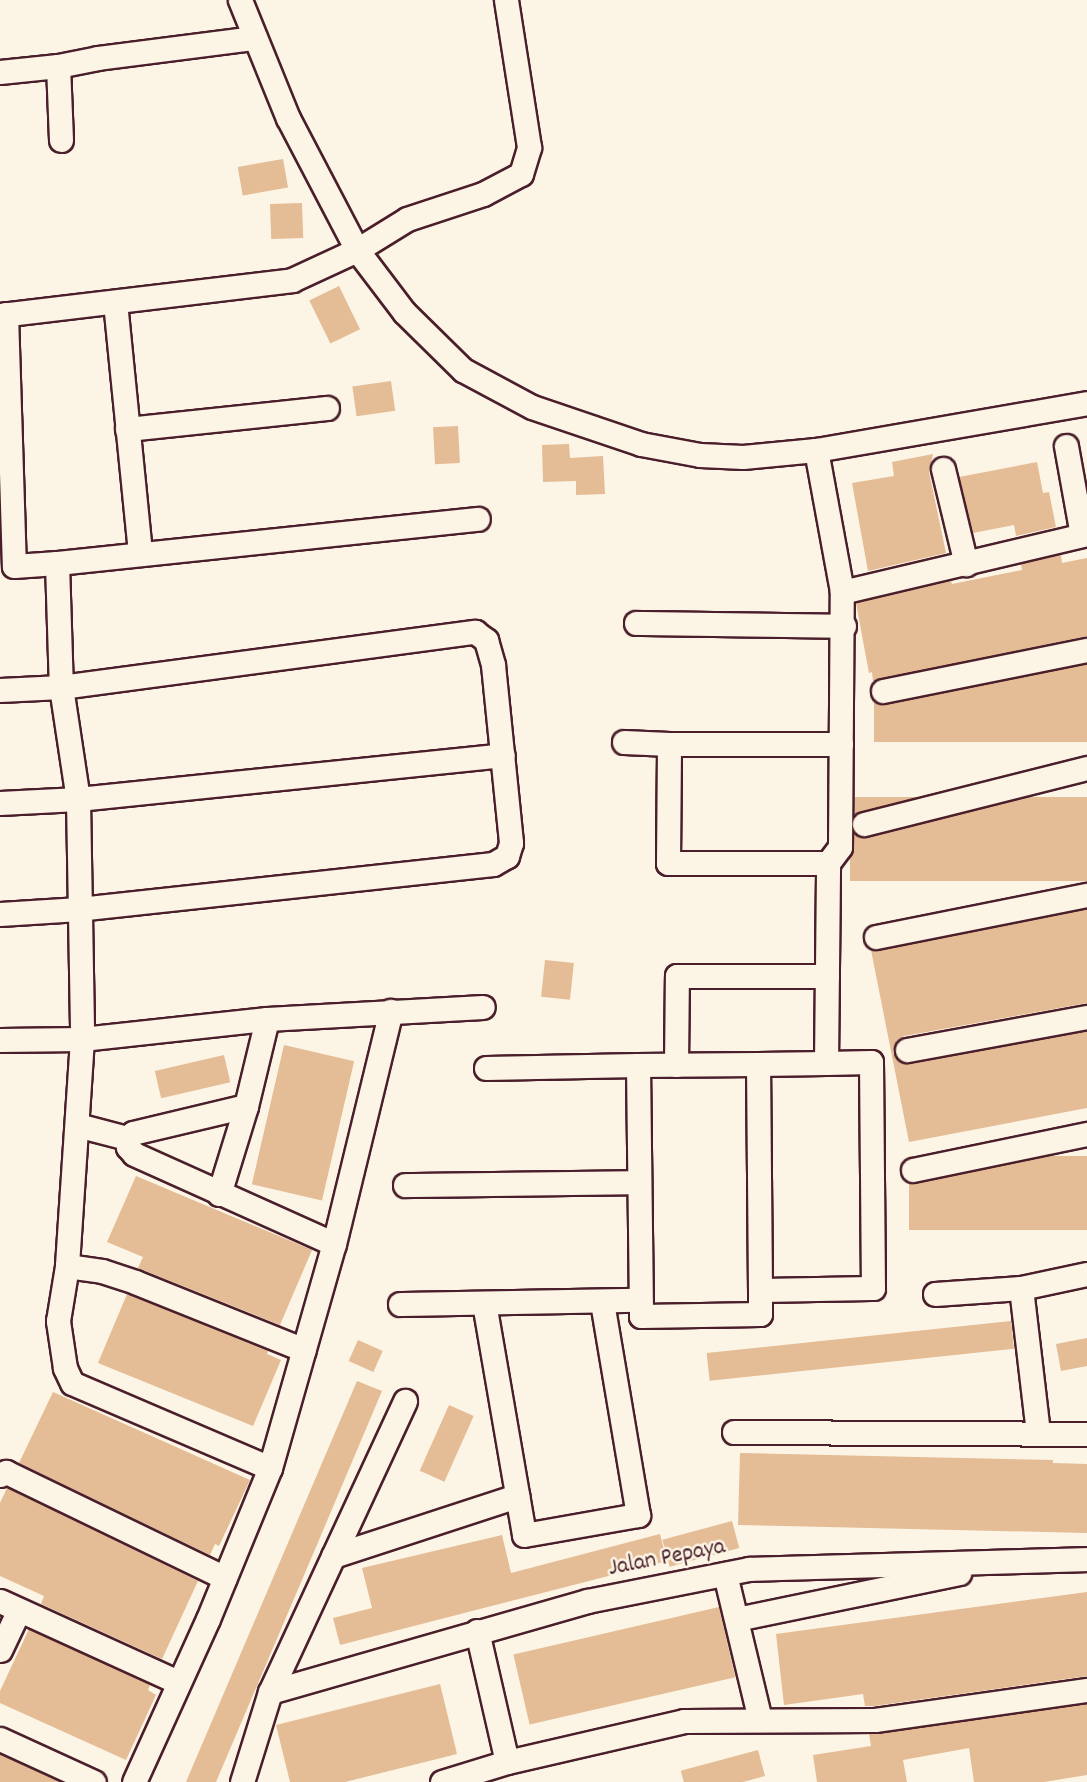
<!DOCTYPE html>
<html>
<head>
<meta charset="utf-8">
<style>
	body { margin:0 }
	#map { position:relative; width:1087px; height:1782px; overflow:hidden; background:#fcf5e5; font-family:Dekko,sans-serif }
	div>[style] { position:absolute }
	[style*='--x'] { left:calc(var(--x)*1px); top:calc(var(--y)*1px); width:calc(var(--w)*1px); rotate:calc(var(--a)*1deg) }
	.building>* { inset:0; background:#e4bc95; transform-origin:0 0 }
	.roads { filter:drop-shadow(2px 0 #4a1f2b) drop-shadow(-2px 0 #4a1f2b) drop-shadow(0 2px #4a1f2b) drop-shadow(0 -2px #4a1f2b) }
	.street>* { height:23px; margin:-11.5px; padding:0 11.5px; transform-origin:11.5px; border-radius:11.5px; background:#fcf5e5 }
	span { translate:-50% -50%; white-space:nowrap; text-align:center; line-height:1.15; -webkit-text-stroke:5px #fcf5e5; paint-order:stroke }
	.street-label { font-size:24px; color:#4a1f2b }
</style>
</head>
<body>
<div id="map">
	<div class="building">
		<div style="left:283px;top:159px;width:29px;height:46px;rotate:80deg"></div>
		<div style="left:302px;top:203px;width:35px;height:32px;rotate:88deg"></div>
		<div style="left:339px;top:286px;width:48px;height:33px;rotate:64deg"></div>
		<div style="left:391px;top:381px;width:30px;height:39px;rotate:82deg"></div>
		<div style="left:458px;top:426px;width:37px;height:25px;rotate:87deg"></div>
		<div style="clip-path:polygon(569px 444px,570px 458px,603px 456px,605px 494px,576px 495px,576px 481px,543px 482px,542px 445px)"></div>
		<div style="clip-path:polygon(933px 454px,929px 472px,946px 553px,868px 571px,852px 483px,894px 476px,892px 462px)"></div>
		<div style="clip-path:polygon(1037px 462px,1043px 493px,1049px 492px,1056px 527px,1016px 536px,1014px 525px,973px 533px,959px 477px)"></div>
		<div style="clip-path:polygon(1061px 555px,1062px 563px,1087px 558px,1087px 636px,873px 681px,872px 672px,869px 673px,856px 603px,951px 581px,952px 584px,1022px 570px,1021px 564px)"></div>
		<div style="left:1087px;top:664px;width:78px;height:213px;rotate:90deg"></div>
		<div style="left:1087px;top:797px;width:84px;height:237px;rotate:90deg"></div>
		<div style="clip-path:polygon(1087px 909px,1087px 1003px,904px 1036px,897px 1040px,893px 1052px,897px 1060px,910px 1064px,1087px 1031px,1087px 1108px,909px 1142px,871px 950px)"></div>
		<div style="left:545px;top:960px;width:29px;height:37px;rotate:6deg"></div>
		<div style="left:284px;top:1045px;width:72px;height:143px;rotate:13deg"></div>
		<div style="left:224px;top:1055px;width:28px;height:71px;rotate:77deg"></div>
		<div style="left:1087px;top:1156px;width:74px;height:178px;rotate:90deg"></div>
		<div style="clip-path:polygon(136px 1176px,312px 1250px,280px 1325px,138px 1268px,143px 1257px,107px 1242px)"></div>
		<div style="clip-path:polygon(127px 1294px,268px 1351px,267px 1354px,281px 1360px,253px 1426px,98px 1363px)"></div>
		<div style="left:1011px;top:1321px;width:28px;height:306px;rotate:84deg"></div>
		<div style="clip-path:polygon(1087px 1338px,1087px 1366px,1061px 1371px,1056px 1344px)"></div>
		<div style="left:358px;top:1340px;width:27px;height:23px;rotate:24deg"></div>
		<div style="clip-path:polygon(357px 1381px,382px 1391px,316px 1547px,216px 1782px,186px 1782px)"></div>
		<div style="clip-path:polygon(53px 1392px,250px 1480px,219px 1546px,215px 1544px,210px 1555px,19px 1463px)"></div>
		<div style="left:449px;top:1405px;width:27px;height:72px;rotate:24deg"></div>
		<div style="clip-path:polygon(740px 1453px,1053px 1460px,1053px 1463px,1087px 1464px,1087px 1533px,738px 1525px)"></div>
		<div style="clip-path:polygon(7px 1488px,198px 1581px,162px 1659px,41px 1604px,44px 1596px,0 1576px,0 1503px)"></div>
		<div style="left:732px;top:1521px;width:28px;height:72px;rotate:75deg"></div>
		<div style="clip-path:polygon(660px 1534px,667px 1561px,340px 1645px,333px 1618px,372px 1608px,362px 1568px,502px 1535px,511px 1573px)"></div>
		<div style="clip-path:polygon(1087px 1592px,1087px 1676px,874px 1706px,865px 1706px,863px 1694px,784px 1705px,776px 1634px)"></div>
		<div style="left:719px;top:1607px;width:72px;height:211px;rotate:77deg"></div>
		<div style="clip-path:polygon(29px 1629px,150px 1685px,148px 1690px,156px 1695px,126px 1760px,0 1703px,0 1691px)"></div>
		<div style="clip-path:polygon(440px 1684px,457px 1754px,345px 1782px,290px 1782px,276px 1725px)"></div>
		<div style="clip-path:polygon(1087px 1704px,1087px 1775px,1044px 1782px,974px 1782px,969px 1748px,903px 1760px,907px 1782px,817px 1782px,813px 1755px,871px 1746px,869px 1734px)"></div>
		<div style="left:758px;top:1750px;width:27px;height:80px;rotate:75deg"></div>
		<div style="clip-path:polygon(0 1754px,60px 1782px,0 1782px)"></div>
	</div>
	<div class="roads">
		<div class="street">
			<div style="--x:240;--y:0;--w:127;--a:67.9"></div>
			<div style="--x:288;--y:118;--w:149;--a:62.4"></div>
			<div style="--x:357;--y:250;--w:78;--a:52.8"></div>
			<div style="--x:404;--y:312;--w:83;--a:44.5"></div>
			<div style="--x:463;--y:370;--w:78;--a:28.2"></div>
			<div style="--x:532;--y:407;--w:115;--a:18.7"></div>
			<div style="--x:641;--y:444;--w:60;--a:10.6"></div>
			<div style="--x:700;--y:455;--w:43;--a:2.7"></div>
			<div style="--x:743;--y:457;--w:73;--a:-5.5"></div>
			<div style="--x:816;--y:450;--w:275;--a:-9.8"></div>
			<div style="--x:0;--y:72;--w:58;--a:-5.9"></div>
			<div style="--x:61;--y:140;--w:74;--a:-92.3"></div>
			<div style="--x:58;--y:66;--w:41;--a:-11.3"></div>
			<div style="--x:98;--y:58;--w:158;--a:-7.3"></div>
			<div style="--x:115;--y:302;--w:253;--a:84.3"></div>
			<div style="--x:6;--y:314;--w:252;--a:88.2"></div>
			<div style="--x:14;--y:566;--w:43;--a:-4"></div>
			<div style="--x:57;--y:563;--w:124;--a:88.2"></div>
			<div style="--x:61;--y:687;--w:113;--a:81.4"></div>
			<div style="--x:78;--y:799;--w:240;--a:89"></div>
			<div style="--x:82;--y:1039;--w:227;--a:93.8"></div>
			<div style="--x:0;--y:315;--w:294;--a:-6.8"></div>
			<div style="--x:292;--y:280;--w:72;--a:-24.8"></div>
			<div style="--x:357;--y:250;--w:59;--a:-31.8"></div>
			<div style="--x:407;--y:219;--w:80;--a:-18.2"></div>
			<div style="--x:483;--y:194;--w:43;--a:-27.8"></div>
			<div style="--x:521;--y:174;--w:28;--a:-73"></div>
			<div style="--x:529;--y:147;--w:149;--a:-98.9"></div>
			<div style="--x:127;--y:429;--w:201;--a:-6"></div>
			<div style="--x:1066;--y:446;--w:90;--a:79.8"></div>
			<div style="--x:816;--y:450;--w:144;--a:79.6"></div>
			<div style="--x:842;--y:592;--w:252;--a:-13.3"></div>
			<div style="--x:943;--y:469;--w:98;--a:76.4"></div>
			<div style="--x:57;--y:563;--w:423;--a:-6"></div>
			<div style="--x:636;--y:623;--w:208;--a:0.8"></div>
			<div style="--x:0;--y:690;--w:61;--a:-2.8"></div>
			<div style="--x:61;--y:687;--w:418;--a:-7.6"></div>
			<div style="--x:475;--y:632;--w:14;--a:36"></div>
			<div style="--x:486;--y:640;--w:26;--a:74"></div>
			<div style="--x:493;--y:665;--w:179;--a:84.2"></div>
			<div style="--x:511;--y:843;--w:14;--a:107"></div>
			<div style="--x:507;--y:856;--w:16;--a:150"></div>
			<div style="--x:493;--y:864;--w:416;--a:173.8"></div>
			<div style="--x:79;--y:909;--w:79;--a:176.4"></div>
			<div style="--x:883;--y:691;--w:208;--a:-11.4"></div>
			<div style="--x:624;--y:742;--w:45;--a:2.5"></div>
			<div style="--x:0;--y:803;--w:78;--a:-2.9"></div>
			<div style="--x:78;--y:799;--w:427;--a:-5.9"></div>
			<div style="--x:864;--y:824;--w:230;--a:-14.1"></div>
			<div style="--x:828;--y:863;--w:160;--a:180"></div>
			<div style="--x:668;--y:863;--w:119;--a:-89.5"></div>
			<div style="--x:669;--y:744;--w:172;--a:0"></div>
			<div style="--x:876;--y:937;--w:215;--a:-11.3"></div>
			<div style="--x:0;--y:1040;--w:82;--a:-0.7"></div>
			<div style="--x:82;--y:1039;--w:186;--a:-6.2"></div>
			<div style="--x:267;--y:1019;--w:216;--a:-3.2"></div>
			<div style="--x:907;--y:1050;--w:183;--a:-10.4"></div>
			<div style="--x:826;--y:1063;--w:200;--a:-89.4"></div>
			<div style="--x:828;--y:863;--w:20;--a:-53"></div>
			<div style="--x:840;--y:847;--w:255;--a:-89.6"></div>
			<div style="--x:638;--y:1065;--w:251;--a:89.3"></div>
			<div style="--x:641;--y:1316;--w:119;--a:-1"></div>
			<div style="--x:760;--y:1314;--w:24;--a:-90"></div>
			<div style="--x:676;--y:1065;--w:89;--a:-89.4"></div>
			<div style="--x:677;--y:976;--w:150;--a:0"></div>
			<div style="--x:486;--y:1068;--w:152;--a:-1.1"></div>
			<div style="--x:638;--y:1065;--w:120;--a:-0.5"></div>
			<div style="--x:758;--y:1064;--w:68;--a:-0.8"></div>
			<div style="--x:826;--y:1063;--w:45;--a:-1.3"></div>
			<div style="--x:871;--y:1062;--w:226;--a:89.5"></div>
			<div style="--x:873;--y:1288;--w:113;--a:179"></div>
			<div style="--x:760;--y:1290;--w:226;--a:-90.5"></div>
			<div style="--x:246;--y:1106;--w:116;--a:166.6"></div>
			<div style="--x:133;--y:1133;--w:8;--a:140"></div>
			<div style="--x:127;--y:1138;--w:9;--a:84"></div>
			<div style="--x:128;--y:1147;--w:9;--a:49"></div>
			<div style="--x:134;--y:1154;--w:219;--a:24.2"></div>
			<div style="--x:77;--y:1125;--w:52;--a:14.6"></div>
			<div style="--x:913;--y:1170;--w:178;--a:-11.7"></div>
			<div style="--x:405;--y:1185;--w:234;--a:-0.7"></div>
			<div style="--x:219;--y:1194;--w:92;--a:-72.9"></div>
			<div style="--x:246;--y:1106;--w:89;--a:-76.4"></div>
			<div style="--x:1021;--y:1288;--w:145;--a:83.3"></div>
			<div style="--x:935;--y:1294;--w:86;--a:-4"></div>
			<div style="--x:1021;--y:1288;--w:67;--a:-12"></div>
			<div style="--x:484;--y:1303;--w:235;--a:80.2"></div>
			<div style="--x:524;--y:1535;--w:116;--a:-10"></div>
			<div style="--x:638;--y:1515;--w:216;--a:-99.6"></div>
			<div style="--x:400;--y:1304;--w:240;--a:-1"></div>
			<div style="--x:734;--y:1432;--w:353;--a:0.3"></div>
			<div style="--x:270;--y:1468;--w:215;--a:-156.8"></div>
			<div style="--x:72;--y:1383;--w:17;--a:-115"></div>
			<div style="--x:65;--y:1368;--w:48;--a:-98.5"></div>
			<div style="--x:58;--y:1321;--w:56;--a:-80.7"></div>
			<div style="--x:67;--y:1266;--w:35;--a:8"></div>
			<div style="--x:102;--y:1271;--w:35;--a:18"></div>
			<div style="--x:135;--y:1282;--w:182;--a:21.9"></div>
			<div style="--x:0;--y:1475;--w:7;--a:-27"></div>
			<div style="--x:6;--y:1472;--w:243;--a:25.8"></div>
			<div style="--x:333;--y:1556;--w:194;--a:-18.1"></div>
			<div style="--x:725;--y:1574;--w:150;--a:76.5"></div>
			<div style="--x:0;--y:1601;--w:196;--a:24.5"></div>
			<div style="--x:737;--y:1619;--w:227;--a:-11.7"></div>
			<div style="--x:477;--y:1631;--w:134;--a:77.1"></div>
			<div style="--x:0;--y:1650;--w:44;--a:-64.6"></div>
			<div style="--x:270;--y:1692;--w:330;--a:-16"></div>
			<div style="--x:587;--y:1601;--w:165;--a:-11.2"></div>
			<div style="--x:749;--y:1569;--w:338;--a:-1.7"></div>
			<div style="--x:0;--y:1739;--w:103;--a:24.6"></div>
			<div style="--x:134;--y:1782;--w:179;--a:-65.6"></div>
			<div style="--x:208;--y:1619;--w:163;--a:-67.7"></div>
			<div style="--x:270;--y:1468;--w:233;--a:-74.1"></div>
			<div style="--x:334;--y:1244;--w:240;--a:-76.3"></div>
			<div style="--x:242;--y:1782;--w:94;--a:-72.7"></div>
			<div style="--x:270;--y:1692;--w:321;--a:-65.1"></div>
			<div style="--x:442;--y:1782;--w:68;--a:-17.1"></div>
			<div style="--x:507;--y:1762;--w:182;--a:-13"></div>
			<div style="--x:684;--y:1721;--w:191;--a:-0.3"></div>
			<div style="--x:875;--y:1720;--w:214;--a:-8.1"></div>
		</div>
	</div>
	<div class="street-label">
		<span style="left:667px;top:1559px;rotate:-11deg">Jalan Pepaya</span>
	</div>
</div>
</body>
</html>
